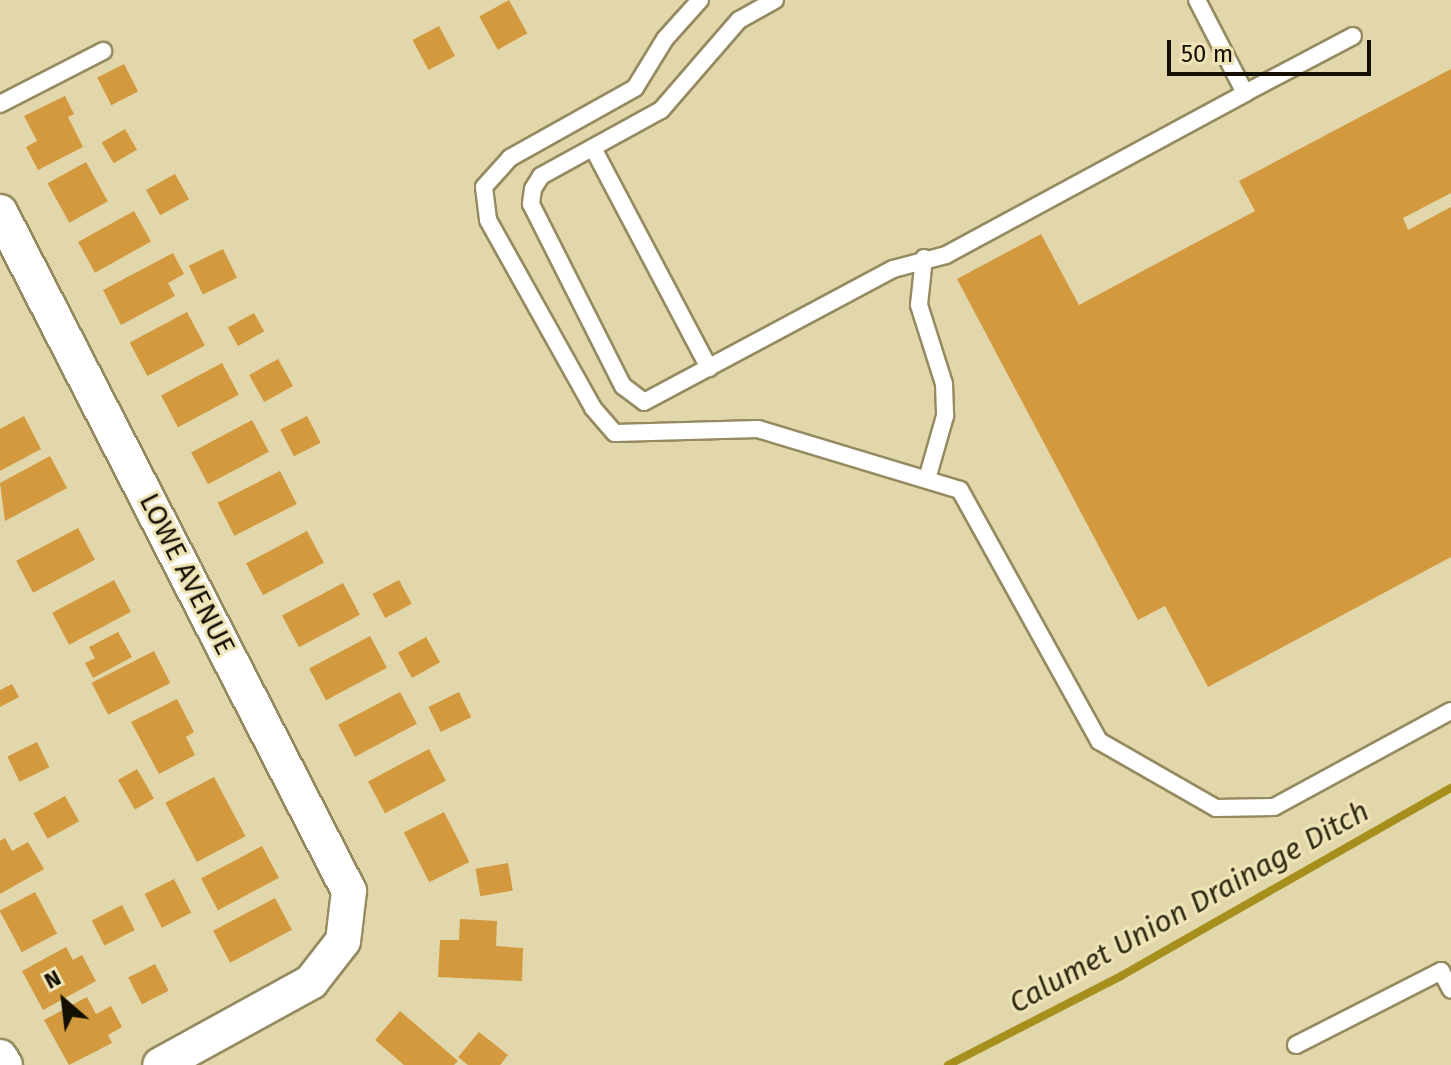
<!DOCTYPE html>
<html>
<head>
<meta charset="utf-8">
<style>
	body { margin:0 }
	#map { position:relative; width:1451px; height:1065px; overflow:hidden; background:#e2d7aa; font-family:"Fira Sans",sans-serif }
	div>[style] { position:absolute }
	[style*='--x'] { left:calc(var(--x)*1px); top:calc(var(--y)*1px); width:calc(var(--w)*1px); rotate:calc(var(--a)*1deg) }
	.stream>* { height:8px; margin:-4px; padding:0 4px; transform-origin:4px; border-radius:4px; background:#a78f1d }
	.building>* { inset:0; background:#d2993e; transform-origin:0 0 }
	.roads { filter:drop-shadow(2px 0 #958a60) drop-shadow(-2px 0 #958a60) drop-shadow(0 2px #958a60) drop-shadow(0 -2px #958a60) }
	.service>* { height:16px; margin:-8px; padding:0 8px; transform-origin:8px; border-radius:8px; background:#fff }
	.minor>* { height:34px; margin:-17px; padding:0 17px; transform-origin:17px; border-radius:17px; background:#fff }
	span { translate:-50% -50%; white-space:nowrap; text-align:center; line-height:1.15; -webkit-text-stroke:6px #efe4b7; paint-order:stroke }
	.street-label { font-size:28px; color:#130f02 }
	.water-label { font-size:30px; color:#312b15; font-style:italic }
	.north { position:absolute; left:24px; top:961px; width:80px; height:80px; -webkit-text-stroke:6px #efe4b7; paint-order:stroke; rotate:332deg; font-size:22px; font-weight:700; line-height:32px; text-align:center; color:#130f02 }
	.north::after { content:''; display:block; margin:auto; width:28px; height:36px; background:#130f02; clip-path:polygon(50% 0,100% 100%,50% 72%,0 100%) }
	.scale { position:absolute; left:1167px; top:40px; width:204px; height:36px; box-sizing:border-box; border:4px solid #130f02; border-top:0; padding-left:10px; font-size:24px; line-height:28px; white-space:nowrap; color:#130f02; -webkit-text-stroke:6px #efe4b7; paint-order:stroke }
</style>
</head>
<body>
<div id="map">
	<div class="stream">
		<div style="--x:948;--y:1065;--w:195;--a:-27.2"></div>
		<div style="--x:1121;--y:976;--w:380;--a:-29.7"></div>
	</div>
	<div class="building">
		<div style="left:509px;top:0;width:38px;height:34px;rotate:61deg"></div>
		<div style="left:439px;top:26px;width:34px;height:30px;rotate:62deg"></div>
		<div style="left:124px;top:64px;width:31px;height:30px;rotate:63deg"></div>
		<div style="clip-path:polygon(1451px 69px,1451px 193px,1403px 218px,1408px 230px,1451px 207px,1451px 557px,1208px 687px,1165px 606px,1138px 620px,957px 279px,1041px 234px,1079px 305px,1255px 211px,1239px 181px)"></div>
		<div style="clip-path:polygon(65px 96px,74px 114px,68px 117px,83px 147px,38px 170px,26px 147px,37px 141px,24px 116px)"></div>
		<div style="left:125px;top:129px;width:24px;height:27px;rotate:60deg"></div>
		<div style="left:86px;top:162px;width:45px;height:44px;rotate:61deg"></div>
		<div style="left:175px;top:174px;width:29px;height:33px;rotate:61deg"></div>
		<div style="left:134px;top:211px;width:35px;height:64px;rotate:61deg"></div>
		<div style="left:223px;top:249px;width:32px;height:38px;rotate:64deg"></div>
		<div style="clip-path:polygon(173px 253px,184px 274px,168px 283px,175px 296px,121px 325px,103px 290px)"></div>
		<div style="left:187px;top:312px;width:38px;height:65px;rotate:62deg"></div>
		<div style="left:254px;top:313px;width:21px;height:30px;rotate:61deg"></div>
		<div style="left:278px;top:359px;width:31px;height:33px;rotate:61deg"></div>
		<div style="left:222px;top:363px;width:36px;height:69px;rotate:62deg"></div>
		<div style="clip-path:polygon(24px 416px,41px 449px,0 471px,0 429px)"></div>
		<div style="left:307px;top:416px;width:30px;height:30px;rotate:63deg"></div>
		<div style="left:252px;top:420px;width:36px;height:69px;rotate:62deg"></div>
		<div style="clip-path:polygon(50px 456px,67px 488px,5px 521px,0 483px)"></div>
		<div style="left:280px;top:471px;width:37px;height:70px;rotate:63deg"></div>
		<div style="left:78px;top:528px;width:36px;height:70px;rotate:62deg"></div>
		<div style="left:307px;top:531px;width:36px;height:69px;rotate:62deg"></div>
		<div style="left:114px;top:580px;width:36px;height:70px;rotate:62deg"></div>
		<div style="left:399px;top:580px;width:27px;height:30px;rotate:62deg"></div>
		<div style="left:343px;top:583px;width:36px;height:69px;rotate:62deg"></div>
		<div style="clip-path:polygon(118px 632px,132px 657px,93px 678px,85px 663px,95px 658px,89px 647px)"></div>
		<div style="left:370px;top:636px;width:36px;height:69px;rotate:62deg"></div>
		<div style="left:426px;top:637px;width:29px;height:32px;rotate:61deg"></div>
		<div style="left:154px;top:651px;width:36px;height:70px;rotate:63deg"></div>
		<div style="clip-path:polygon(12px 684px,19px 697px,0 707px,0 690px)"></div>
		<div style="left:400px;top:692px;width:36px;height:70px;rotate:62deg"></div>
		<div style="left:459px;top:692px;width:28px;height:34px;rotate:64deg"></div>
		<div style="clip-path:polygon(177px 699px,194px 732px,186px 737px,195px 755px,159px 774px,131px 722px)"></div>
		<div style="left:37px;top:742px;width:28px;height:33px;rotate:64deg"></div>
		<div style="left:429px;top:749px;width:36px;height:69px;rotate:62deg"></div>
		<div style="left:137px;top:769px;width:34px;height:22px;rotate:60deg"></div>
		<div style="left:214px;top:777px;width:67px;height:55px;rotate:62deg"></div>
		<div style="left:65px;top:796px;width:29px;height:36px;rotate:61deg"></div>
		<div style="left:444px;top:812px;width:56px;height:45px;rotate:63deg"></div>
		<div style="clip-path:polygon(5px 838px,12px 851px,28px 842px,44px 869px,0 894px,0 841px)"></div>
		<div style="left:262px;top:846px;width:36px;height:69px;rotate:62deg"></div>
		<div style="left:508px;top:863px;width:28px;height:33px;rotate:80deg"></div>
		<div style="left:174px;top:879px;width:38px;height:33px;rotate:63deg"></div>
		<div style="left:35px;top:892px;width:47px;height:40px;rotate:62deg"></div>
		<div style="left:275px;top:898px;width:36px;height:70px;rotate:62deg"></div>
		<div style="left:122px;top:905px;width:28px;height:34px;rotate:63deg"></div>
		<div style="clip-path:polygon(460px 919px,497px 921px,496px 946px,523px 948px,522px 981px,438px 977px,440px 940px,459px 940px)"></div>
		<div style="clip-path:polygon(66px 947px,73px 960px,82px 955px,96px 981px,43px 1010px,22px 971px)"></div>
		<div style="left:155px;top:964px;width:30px;height:30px;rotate:63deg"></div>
		<div style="clip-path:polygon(87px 997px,96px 1014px,111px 1006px,122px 1027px,108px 1035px,112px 1043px,69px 1065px,44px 1020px)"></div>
		<div style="clip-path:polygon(400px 1011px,458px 1061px,454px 1065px,404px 1065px,375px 1040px)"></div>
		<div style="clip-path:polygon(479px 1032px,508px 1055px,500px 1065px,468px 1065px,458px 1057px)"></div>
	</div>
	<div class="roads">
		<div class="service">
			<div style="--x:700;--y:0;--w:52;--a:131.9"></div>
			<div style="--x:665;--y:39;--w:57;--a:121.5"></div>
			<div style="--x:635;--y:88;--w:143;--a:150.8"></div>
			<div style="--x:510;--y:158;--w:39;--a:132"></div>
			<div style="--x:484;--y:187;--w:33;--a:83"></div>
			<div style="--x:488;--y:220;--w:215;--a:60.8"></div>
			<div style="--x:593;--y:408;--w:33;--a:49"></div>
			<div style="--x:615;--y:433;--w:143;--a:-1.6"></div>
			<div style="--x:758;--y:429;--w:211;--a:16.8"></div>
			<div style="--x:960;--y:490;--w:287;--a:61"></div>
			<div style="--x:1099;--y:741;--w:135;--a:29.8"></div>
			<div style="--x:1216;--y:808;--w:58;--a:-1"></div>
			<div style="--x:1274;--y:807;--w:201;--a:-28.5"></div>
			<div style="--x:775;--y:0;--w:41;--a:150.9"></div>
			<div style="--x:739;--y:20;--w:119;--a:130.9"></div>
			<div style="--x:661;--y:110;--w:137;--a:151.2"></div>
			<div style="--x:541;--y:176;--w:15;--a:122"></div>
			<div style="--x:533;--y:189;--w:15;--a:98"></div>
			<div style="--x:531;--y:204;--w:204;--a:63.2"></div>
			<div style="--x:623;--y:386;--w:26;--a:37"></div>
			<div style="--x:644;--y:402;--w:282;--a:-28.1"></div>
			<div style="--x:893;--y:269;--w:55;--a:-14.8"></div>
			<div style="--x:946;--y:255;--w:340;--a:-28.4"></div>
			<div style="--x:1245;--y:93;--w:105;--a:-117.3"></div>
			<div style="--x:1245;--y:93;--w:122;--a:-27.8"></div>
			<div style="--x:0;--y:104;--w:116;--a:-27.2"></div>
			<div style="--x:593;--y:148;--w:249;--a:62.2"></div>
			<div style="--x:924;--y:258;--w:47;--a:96.1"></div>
			<div style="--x:919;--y:305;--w:83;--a:72.4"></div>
			<div style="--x:944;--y:384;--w:32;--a:88"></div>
			<div style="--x:945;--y:416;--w:66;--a:105.9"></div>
			<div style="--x:1296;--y:1045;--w:163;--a:-27"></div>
			<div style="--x:1441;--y:971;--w:21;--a:62"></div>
		</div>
		<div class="minor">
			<div style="--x:0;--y:212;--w:763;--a:62.8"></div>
			<div style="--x:349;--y:891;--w:50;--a:96.8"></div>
			<div style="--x:343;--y:941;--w:52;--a:128"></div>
			<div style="--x:311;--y:982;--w:172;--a:151.2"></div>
			<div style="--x:0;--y:1057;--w:9;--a:58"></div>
		</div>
	</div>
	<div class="street-label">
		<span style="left:187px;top:574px;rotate:63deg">LOWE AVENUE</span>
	</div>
	<div class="water-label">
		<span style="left:1189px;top:907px;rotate:-29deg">Calumet Union Drainage Ditch</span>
	</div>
	<div class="north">N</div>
	<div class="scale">50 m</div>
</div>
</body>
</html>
